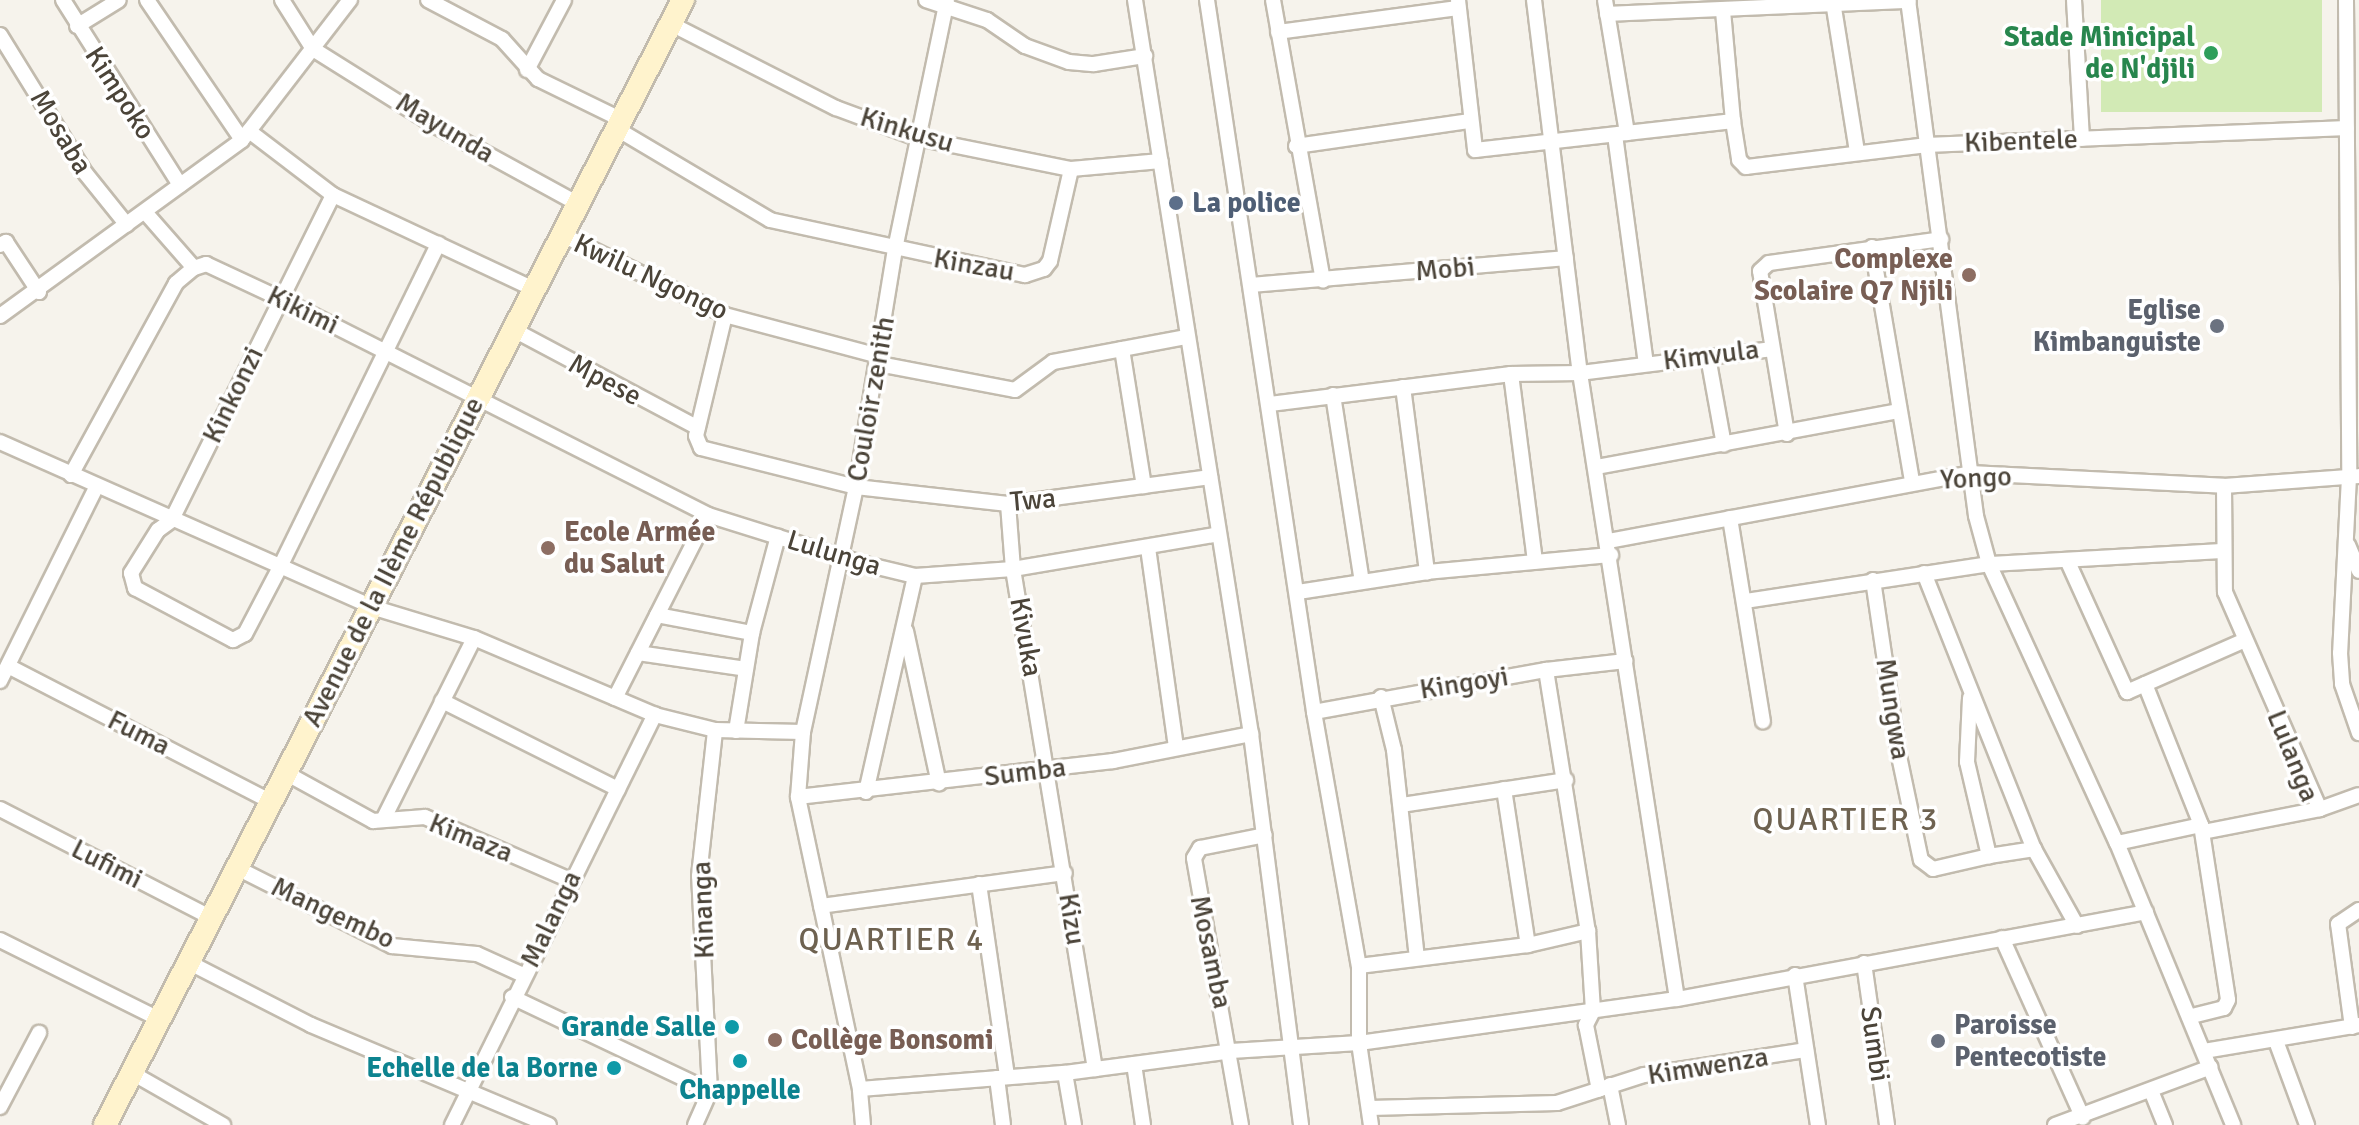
<!DOCTYPE html>
<html>
<head>
<meta charset="utf-8">
<style>
	body { margin:0 }
	#map { position:relative; width:2359px; height:1125px; overflow:hidden; background:#f6f3ec; font-family:Signika,sans-serif }
	div>[style] { position:absolute }
	[style*='--x'] { left:calc(var(--x)*1px); top:calc(var(--y)*1px); width:calc(var(--w)*1px); rotate:calc(var(--a)*1deg) }
	.green>* { inset:0; background:#d2eab5; transform-origin:0 0 }
	.roads { filter:drop-shadow(2px 0 #c2bbae) drop-shadow(-2px 0 #c2bbae) drop-shadow(0 2px #c2bbae) drop-shadow(0 -2px #c2bbae) }
	.street>* { height:14px; margin:-7px; padding:0 7px; transform-origin:7px; border-radius:7px; background:#fff }
	.secondary>* { height:22px; margin:-11px; padding:0 11px; transform-origin:11px; border-radius:11px; background:#fff3cd }
	.dots>* { width:22px; height:22px; translate:-50% -50%; box-sizing:border-box; border:4px solid #fff; border-radius:50% }
	span { translate:-50% -50%; white-space:nowrap; text-align:center; line-height:1.15; -webkit-text-stroke:7px #fff; paint-order:stroke }
	.leisure-label { font-size:28px; color:#27864d; font-weight:700 }
	.right { translate:-100% -50%; text-align:right }
	.street-label { font-size:28px; color:#4b4439 }
	.service-label { font-size:28px; color:#4e5e75; font-weight:700 }
	.left { translate:0 -50%; text-align:left }
	.education-label { font-size:28px; color:#785e54; font-weight:700 }
	.worship-label { font-size:28px; color:#5b616d; font-weight:700 }
	.culture-label { font-size:28px; color:#0d838f; font-weight:700 }
	.quarter-label { font-size:32px; color:#6e6250; letter-spacing:2px }
</style>
</head>
<body>
<div id="map">
	<div class="green">
		<div style="left:2101px;top:0;width:221px;height:112px"></div>
	</div>
	<div class="roads">
		<div class="street">
			<div style="--x:63;--y:0;--w:219;--a:57.7"></div>
			<div style="--x:147;--y:0;--w:169;--a:55.8"></div>
			<div style="--x:282;--y:0;--w:58;--a:57.7"></div>
			<div style="--x:313;--y:49;--w:143;--a:32.1"></div>
			<div style="--x:434;--y:125;--w:164;--a:28.7"></div>
			<div style="--x:428;--y:0;--w:84;--a:27.8"></div>
			<div style="--x:502;--y:39;--w:54;--a:48"></div>
			<div style="--x:538;--y:79;--w:91;--a:26"></div>
			<div style="--x:926;--y:0;--w:64;--a:18.2"></div>
			<div style="--x:987;--y:20;--w:46;--a:34.4"></div>
			<div style="--x:1025;--y:46;--w:47;--a:20"></div>
			<div style="--x:1069;--y:62;--w:25;--a:5"></div>
			<div style="--x:1094;--y:64;--w:52;--a:-8.9"></div>
			<div style="--x:1135;--y:0;--w:743;--a:81.02"></div>
			<div style="--x:1251;--y:734;--w:394;--a:82.7"></div>
			<div style="--x:1207;--y:0;--w:720;--a:81.45"></div>
			<div style="--x:1314;--y:712;--w:258;--a:80"></div>
			<div style="--x:1359;--y:966;--w:77;--a:90"></div>
			<div style="--x:1359;--y:1043;--w:83;--a:81.7"></div>
			<div style="--x:1273;--y:0;--w:285;--a:79.9"></div>
			<div style="--x:1458;--y:0;--w:151;--a:83.5"></div>
			<div style="--x:1475;--y:150;--w:260;--a:-6.4"></div>
			<div style="--x:1534;--y:0;--w:376;--a:83"></div>
			<div style="--x:1580;--y:373;--w:633;--a:81.19"></div>
			<div style="--x:1605;--y:0;--w:135;--a:80.6"></div>
			<div style="--x:1908;--y:0;--w:520;--a:82.49"></div>
			<div style="--x:1976;--y:516;--w:50;--a:74.8"></div>
			<div style="--x:1989;--y:564;--w:307;--a:65.4"></div>
			<div style="--x:2117;--y:843;--w:305;--a:67.6"></div>
			<div style="--x:2074;--y:0;--w:139;--a:86.7"></div>
			<div style="--x:2346;--y:0;--w:477;--a:89.6"></div>
			<div style="--x:2349;--y:477;--w:176;--a:92.9"></div>
			<div style="--x:2340;--y:653;--w:31;--a:86"></div>
			<div style="--x:2342;--y:684;--w:52;--a:70.9"></div>
			<div style="--x:1834;--y:8;--w:146;--a:80.9"></div>
			<div style="--x:1723;--y:11;--w:110;--a:84.8"></div>
			<div style="--x:1733;--y:121;--w:39;--a:81"></div>
			<div style="--x:1739;--y:160;--w:10;--a:45"></div>
			<div style="--x:1746;--y:167;--w:182;--a:-6.9"></div>
			<div style="--x:1927;--y:145;--w:420;--a:-2.3"></div>
			<div style="--x:1607;--y:14;--w:302;--a:-2.5"></div>
			<div style="--x:671;--y:24;--w:185;--a:27"></div>
			<div style="--x:836;--y:108;--w:86;--a:20.3"></div>
			<div style="--x:917;--y:138;--w:157;--a:11.4"></div>
			<div style="--x:1071;--y:169;--w:90;--a:-5.1"></div>
			<div style="--x:77;--y:26;--w:49;--a:-31.8"></div>
			<div style="--x:1278;--y:32;--w:182;--a:-7.6"></div>
			<div style="--x:0;--y:35;--w:163;--a:58.3"></div>
			<div style="--x:86;--y:174;--w:65;--a:51.2"></div>
			<div style="--x:527;--y:70;--w:79;--a:-62.1"></div>
			<div style="--x:617;--y:129;--w:178;--a:30.7"></div>
			<div style="--x:770;--y:220;--w:261;--a:12.2"></div>
			<div style="--x:1025;--y:275;--w:20;--a:-18"></div>
			<div style="--x:1044;--y:269;--w:10;--a:-53"></div>
			<div style="--x:1050;--y:261;--w:94;--a:-77.1"></div>
			<div style="--x:249;--y:131;--w:106;--a:37.3"></div>
			<div style="--x:333;--y:195;--w:222;--a:25.1"></div>
			<div style="--x:1615;--y:135;--w:230;--a:82.3"></div>
			<div style="--x:1296;--y:146;--w:176;--a:-8.2"></div>
			<div style="--x:333;--y:195;--w:363;--a:116.4"></div>
			<div style="--x:172;--y:520;--w:17;--a:144"></div>
			<div style="--x:158;--y:530;--w:51;--a:122.1"></div>
			<div style="--x:131;--y:573;--w:16;--a:75"></div>
			<div style="--x:135;--y:588;--w:111;--a:28"></div>
			<div style="--x:233;--y:640;--w:13;--a:-27"></div>
			<div style="--x:245;--y:634;--w:76;--a:-62.4"></div>
			<div style="--x:280;--y:567;--w:360;--a:-63.9"></div>
			<div style="--x:145;--y:212;--w:74;--a:48.8"></div>
			<div style="--x:194;--y:268;--w:13;--a:-18"></div>
			<div style="--x:206;--y:264;--w:83;--a:25"></div>
			<div style="--x:281;--y:299;--w:479;--a:26.8"></div>
			<div style="--x:708;--y:515;--w:160;--a:17.4"></div>
			<div style="--x:861;--y:563;--w:56;--a:13.5"></div>
			<div style="--x:915;--y:576;--w:98;--a:-4.1"></div>
			<div style="--x:1013;--y:569;--w:209;--a:-9.6"></div>
			<div style="--x:563;--y:235;--w:181;--a:26.3"></div>
			<div style="--x:725;--y:315;--w:159;--a:14.9"></div>
			<div style="--x:0;--y:245;--w:7;--a:-27"></div>
			<div style="--x:6;--y:242;--w:60;--a:56.6"></div>
			<div style="--x:1872;--y:247;--w:238;--a:80.3"></div>
			<div style="--x:1252;--y:285;--w:315;--a:-4.9"></div>
			<div style="--x:725;--y:315;--w:124;--a:103.5"></div>
			<div style="--x:696;--y:436;--w:13;--a:67"></div>
			<div style="--x:701;--y:448;--w:160;--a:14.1"></div>
			<div style="--x:856;--y:487;--w:153;--a:6.4"></div>
			<div style="--x:1008;--y:504;--w:204;--a:-7.6"></div>
			<div style="--x:0;--y:316;--w:299;--a:-36"></div>
			<div style="--x:242;--y:140;--w:177;--a:-52.4"></div>
			<div style="--x:514;--y:330;--w:208;--a:28"></div>
			<div style="--x:1122;--y:349;--w:139;--a:80.9"></div>
			<div style="--x:1708;--y:357;--w:89;--a:79.7"></div>
			<div style="--x:879;--y:364;--w:138;--a:10.8"></div>
			<div style="--x:1015;--y:390;--w:47;--a:-36.4"></div>
			<div style="--x:1053;--y:362;--w:136;--a:-10.6"></div>
			<div style="--x:1511;--y:374;--w:189;--a:82.7"></div>
			<div style="--x:1403;--y:387;--w:187;--a:82.6"></div>
			<div style="--x:1333;--y:395;--w:189;--a:81.2"></div>
			<div style="--x:1270;--y:404;--w:243;--a:-7.1"></div>
			<div style="--x:1511;--y:374;--w:69;--a:-0.8"></div>
			<div style="--x:1580;--y:373;--w:193;--a:-7.1"></div>
			<div style="--x:1787;--y:434;--w:165;--a:-99.4"></div>
			<div style="--x:1760;--y:271;--w:12;--a:-42"></div>
			<div style="--x:1769;--y:263;--w:174;--a:-7.9"></div>
			<div style="--x:0;--y:442;--w:410;--a:23.9"></div>
			<div style="--x:375;--y:608;--w:103;--a:16.9"></div>
			<div style="--x:474;--y:638;--w:197;--a:23"></div>
			<div style="--x:655;--y:715;--w:62;--a:14"></div>
			<div style="--x:715;--y:730;--w:88;--a:1.3"></div>
			<div style="--x:1596;--y:467;--w:307;--a:-10.5"></div>
			<div style="--x:71;--y:475;--w:219;--a:-61.3"></div>
			<div style="--x:176;--y:283;--w:23;--a:-40"></div>
			<div style="--x:2224;--y:486;--w:106;--a:89.5"></div>
			<div style="--x:2225;--y:592;--w:237;--a:66.4"></div>
			<div style="--x:1008;--y:504;--w:65;--a:85.6"></div>
			<div style="--x:1013;--y:569;--w:507;--a:80.69"></div>
			<div style="--x:1730;--y:518;--w:206;--a:80.8"></div>
			<div style="--x:1608;--y:541;--w:368;--a:-10.6"></div>
			<div style="--x:1970;--y:473;--w:254;--a:2.9"></div>
			<div style="--x:2224;--y:486;--w:135;--a:-4.2"></div>
			<div style="--x:2348;--y:545;--w:28;--a:67"></div>
			<div style="--x:1148;--y:548;--w:201;--a:82"></div>
			<div style="--x:2068;--y:562;--w:143;--a:65.6"></div>
			<div style="--x:2127;--y:692;--w:127;--a:-23.7"></div>
			<div style="--x:1924;--y:573;--w:297;--a:68.3"></div>
			<div style="--x:2034;--y:849;--w:88;--a:60.8"></div>
			<div style="--x:1873;--y:580;--w:178;--a:81.6"></div>
			<div style="--x:1899;--y:756;--w:106;--a:78.1"></div>
			<div style="--x:1921;--y:860;--w:15;--a:37"></div>
			<div style="--x:1933;--y:869;--w:57;--a:-13.1"></div>
			<div style="--x:1298;--y:592;--w:131;--a:-8.8"></div>
			<div style="--x:1427;--y:572;--w:185;--a:-5.3"></div>
			<div style="--x:1745;--y:601;--w:247;--a:-8.6"></div>
			<div style="--x:1989;--y:564;--w:235;--a:-3.2"></div>
			<div style="--x:657;--y:615;--w:97;--a:10.7"></div>
			<div style="--x:906;--y:631;--w:156;--a:77.8"></div>
			<div style="--x:638;--y:653;--w:109;--a:8.4"></div>
			<div style="--x:8;--y:666;--w:294;--a:27.3"></div>
			<div style="--x:1546;--y:670;--w:264;--a:80.9"></div>
			<div style="--x:1588;--y:931;--w:80;--a:86.4"></div>
			<div style="--x:1593;--y:1011;--w:16;--a:117"></div>
			<div style="--x:1586;--y:1025;--w:66;--a:78.7"></div>
			<div style="--x:0;--y:681;--w:216;--a:-63.6"></div>
			<div style="--x:2145;--y:684;--w:152;--a:68.3"></div>
			<div style="--x:2201;--y:825;--w:177;--a:81.2"></div>
			<div style="--x:2228;--y:1000;--w:9;--a:117"></div>
			<div style="--x:2224;--y:1008;--w:36;--a:166"></div>
			<div style="--x:1381;--y:697;--w:55;--a:76.2"></div>
			<div style="--x:1394;--y:750;--w:208;--a:83.7"></div>
			<div style="--x:615;--y:698;--w:205;--a:-63.1"></div>
			<div style="--x:1970;--y:698;--w:64;--a:92.7"></div>
			<div style="--x:1967;--y:762;--w:97;--a:76.8"></div>
			<div style="--x:1989;--y:856;--w:46;--a:-8.8"></div>
			<div style="--x:442;--y:701;--w:197;--a:26.6"></div>
			<div style="--x:1314;--y:712;--w:236;--a:-10.3"></div>
			<div style="--x:1546;--y:670;--w:80;--a:-6.5"></div>
			<div style="--x:736;--y:731;--w:99;--a:-80.7"></div>
			<div style="--x:752;--y:633;--w:100;--a:-75"></div>
			<div style="--x:284;--y:772;--w:102;--a:28.8"></div>
			<div style="--x:373;--y:821;--w:52;--a:-4.4"></div>
			<div style="--x:425;--y:817;--w:158;--a:23.5"></div>
			<div style="--x:1504;--y:789;--w:158;--a:81.3"></div>
			<div style="--x:866;--y:792;--w:221;--a:-77.2"></div>
			<div style="--x:798;--y:797;--w:317;--a:-6.5"></div>
			<div style="--x:1113;--y:761;--w:141;--a:-11.1"></div>
			<div style="--x:1401;--y:805;--w:167;--a:-8.6"></div>
			<div style="--x:0;--y:809;--w:241;--a:27.2"></div>
			<div style="--x:384;--y:818;--w:201;--a:-63.4"></div>
			<div style="--x:2203;--y:832;--w:119;--a:-11.1"></div>
			<div style="--x:2320;--y:809;--w:41;--a:-19.7"></div>
			<div style="--x:2117;--y:843;--w:86;--a:-12.1"></div>
			<div style="--x:237;--y:868;--w:174;--a:26.7"></div>
			<div style="--x:392;--y:946;--w:85;--a:5.4"></div>
			<div style="--x:477;--y:954;--w:51;--a:24.5"></div>
			<div style="--x:979;--y:884;--w:195;--a:81.7"></div>
			<div style="--x:821;--y:906;--w:246;--a:-7.7"></div>
			<div style="--x:2002;--y:938;--w:197;--a:65.8"></div>
			<div style="--x:0;--y:940;--w:178;--a:26.4"></div>
			<div style="--x:188;--y:962;--w:138;--a:27.1"></div>
			<div style="--x:311;--y:1025;--w:258;--a:22.8"></div>
			<div style="--x:1864;--y:963;--w:164;--a:81.9"></div>
			<div style="--x:1359;--y:966;--w:170;--a:-7.1"></div>
			<div style="--x:1528;--y:945;--w:62;--a:-13.1"></div>
			<div style="--x:1795;--y:975;--w:152;--a:81.3"></div>
			<div style="--x:512;--y:997;--w:219;--a:25.4"></div>
			<div style="--x:2352;--y:1027;--w:104;--a:-97.7"></div>
			<div style="--x:2338;--y:924;--w:25;--a:-34"></div>
			<div style="--x:2276;--y:1041;--w:90;--a:69.7"></div>
			<div style="--x:2204;--y:1051;--w:157;--a:-9.5"></div>
			<div style="--x:1134;--y:1064;--w:62;--a:81.6"></div>
			<div style="--x:132;--y:1073;--w:105;--a:29.7"></div>
			<div style="--x:1065;--y:1073;--w:53;--a:80.2"></div>
			<div style="--x:997;--y:1078;--w:47;--a:82.7"></div>
			<div style="--x:1610;--y:1085;--w:41;--a:78.7"></div>
			<div style="--x:860;--y:1089;--w:206;--a:-4.5"></div>
			<div style="--x:1065;--y:1073;--w:167;--a:-7.5"></div>
			<div style="--x:1231;--y:1051;--w:128;--a:-3.6"></div>
			<div style="--x:1359;--y:1043;--w:321;--a:-7.9"></div>
			<div style="--x:1677;--y:999;--w:477;--a:-10.5"></div>
			<div style="--x:2152;--y:1093;--w:35;--a:68"></div>
			<div style="--x:0;--y:1107;--w:84;--a:-62.2"></div>
			<div style="--x:1370;--y:1108;--w:187;--a:-1.5"></div>
			<div style="--x:1557;--y:1103;--w:91;--a:-17.8"></div>
			<div style="--x:1644;--y:1075;--w:164;--a:-8.8"></div>
			<div style="--x:452;--y:1125;--w:458;--a:-63.7"></div>
			<div style="--x:695;--y:1125;--w:37;--a:-66"></div>
			<div style="--x:710;--y:1091;--w:215;--a:-92.9"></div>
			<div style="--x:699;--y:876;--w:147;--a:-83.7"></div>
			<div style="--x:863;--y:1125;--w:36;--a:-95"></div>
			<div style="--x:860;--y:1089;--w:299;--a:-102"></div>
			<div style="--x:798;--y:797;--w:65;--a:-85.6"></div>
			<div style="--x:803;--y:732;--w:251;--a:-77.8"></div>
			<div style="--x:856;--y:487;--w:241;--a:-80.7"></div>
			<div style="--x:895;--y:249;--w:254;--a:-78.2"></div>
			<div style="--x:1241;--y:1125;--w:271;--a:-100"></div>
			<div style="--x:1194;--y:858;--w:12;--a:-59"></div>
			<div style="--x:1200;--y:848;--w:66;--a:-11.3"></div>
			<div style="--x:2055;--y:1125;--w:166;--a:-20.4"></div>
		</div>
		<div class="secondary">
			<div style="--x:105;--y:1125;--w:1265;--a:-62.81"></div>
		</div>
	</div>
	<div class="dots">
		<div style="left:2211px;top:53px;background:#2e9e5b"></div>
		<div style="left:1176px;top:203px;background:#5c6f8a"></div>
		<div style="left:1969px;top:275px;background:#8d6e63"></div>
		<div style="left:2217px;top:326px;background:#6b7280"></div>
		<div style="left:548px;top:548px;background:#8d6e63"></div>
		<div style="left:732px;top:1027px;background:#0f9aa8"></div>
		<div style="left:775px;top:1040px;background:#8d6e63"></div>
		<div style="left:1938px;top:1041px;background:#6b7280"></div>
		<div style="left:740px;top:1061px;background:#0f9aa8"></div>
		<div style="left:614px;top:1068px;background:#0f9aa8"></div>
	</div>
	<div class="leisure-label">
		<span class="right" style="left:2195px;top:53px">Stade Minicipal<br>de N'djili</span>
	</div>
	<div class="street-label">
		<span style="left:120px;top:93px;rotate:57deg">Kimpoko</span>
		<span style="left:445px;top:128px;rotate:31deg">Mayunda</span>
		<span style="left:907px;top:130px;rotate:17deg">Kinkusu</span>
		<span style="left:61px;top:132px;rotate:59deg">Mosaba</span>
		<span style="left:2021px;top:141px;rotate:-2deg">Kibentele</span>
		<span style="left:974px;top:265px;rotate:10deg">Kinzau</span>
		<span style="left:1445px;top:269px;rotate:-5deg">Mobi</span>
		<span style="left:651px;top:277px;rotate:25deg">Kwilu Ngongo</span>
		<span style="left:303px;top:310px;rotate:26deg">Kikimi</span>
		<span style="left:1711px;top:355px;rotate:-7deg">Kimvula</span>
		<span style="left:605px;top:380px;rotate:28deg">Mpese</span>
		<span style="left:233px;top:395px;rotate:-64deg">Kinkonzi</span>
		<span style="left:871px;top:399px;rotate:-80deg">Couloir zenith</span>
		<span style="left:1976px;top:478px;rotate:-3deg">Yongo</span>
		<span style="left:1033px;top:500px;rotate:-5deg">Twa</span>
		<span style="left:834px;top:553px;rotate:17deg">Lulunga</span>
		<span style="left:393px;top:562px;rotate:-63deg">Avenue de la IIème République</span>
		<span style="left:1026px;top:637px;rotate:80deg">Kivuka</span>
		<span style="left:1464px;top:683px;rotate:-9deg">Kingoyi</span>
		<span style="left:1893px;top:709px;rotate:81deg">Mungwa</span>
		<span style="left:139px;top:733px;rotate:27deg">Fuma</span>
		<span style="left:2293px;top:756px;rotate:68deg">Lulanga</span>
		<span style="left:1025px;top:772px;rotate:-7deg">Sumba</span>
		<span style="left:471px;top:838px;rotate:22deg">Kimaza</span>
		<span style="left:107px;top:864px;rotate:27deg">Lufimi</span>
		<span style="left:703px;top:910px;rotate:-92deg">Kinanga</span>
		<span style="left:333px;top:913px;rotate:25deg">Mangembo</span>
		<span style="left:551px;top:919px;rotate:-64deg">Malanga</span>
		<span style="left:1072px;top:919px;rotate:81deg">Kizu</span>
		<span style="left:1211px;top:952px;rotate:78deg">Mosamba</span>
		<span style="left:1875px;top:1044px;rotate:82deg">Sumbi</span>
		<span style="left:1708px;top:1066px;rotate:-9deg">Kimwenza</span>
	</div>
	<div class="service-label">
		<span class="left" style="left:1192px;top:203px">La police</span>
	</div>
	<div class="education-label">
		<span class="right" style="left:1953px;top:275px">Complexe<br>Scolaire Q7 Njili</span>
		<span class="left" style="left:564px;top:548px">Ecole Armée<br>du Salut</span>
		<span class="left" style="left:791px;top:1040px">Collège Bonsomi</span>
	</div>
	<div class="worship-label">
		<span class="right" style="left:2201px;top:326px">Eglise<br>Kimbanguiste</span>
		<span class="left" style="left:1954px;top:1041px">Paroisse<br>Pentecotiste</span>
	</div>
	<div class="culture-label">
		<span class="right" style="left:716px;top:1027px">Grande Salle</span>
		<span class="right" style="left:598px;top:1068px">Echelle de la Borne</span>
		<span style="left:740px;top:1090px">Chappelle</span>
	</div>
	<div class="quarter-label">
		<span style="left:1846px;top:820px">QUARTIER 3</span>
		<span style="left:892px;top:940px">QUARTIER 4</span>
	</div>
</div>
</body>
</html>
